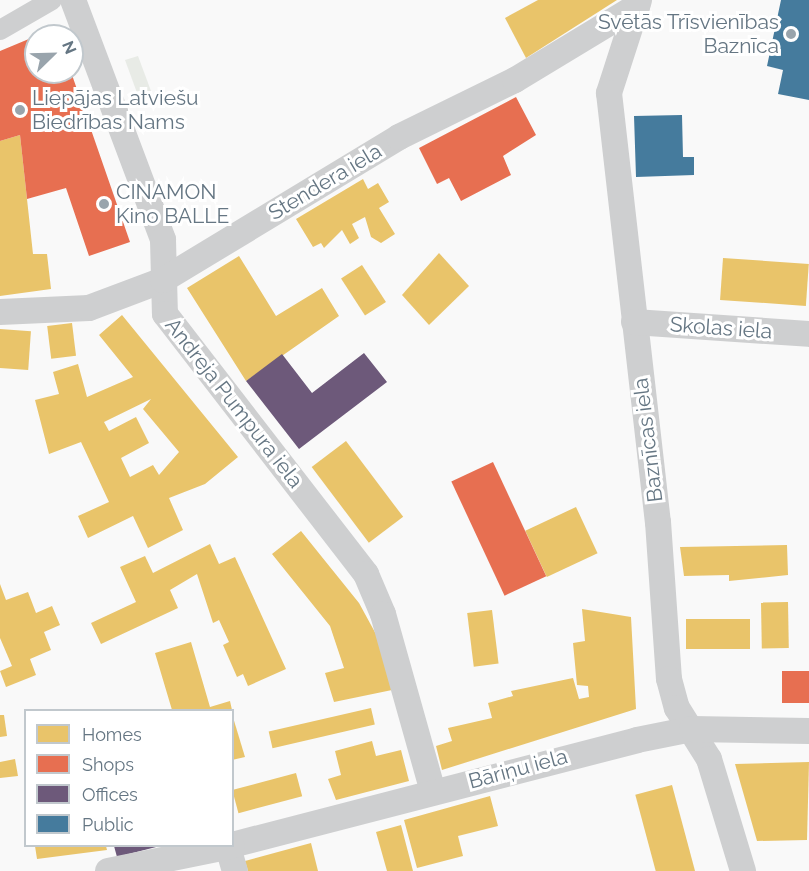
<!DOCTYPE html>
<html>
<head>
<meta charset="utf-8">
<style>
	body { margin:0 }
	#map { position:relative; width:809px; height:871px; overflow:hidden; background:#f9f9f9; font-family:Raleway,sans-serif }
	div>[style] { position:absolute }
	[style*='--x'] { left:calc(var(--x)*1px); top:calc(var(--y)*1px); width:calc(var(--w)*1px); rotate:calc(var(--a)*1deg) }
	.green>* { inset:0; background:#e8ebe6 }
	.homes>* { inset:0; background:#e9c46a; transform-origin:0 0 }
	.shops>* { inset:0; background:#e76f51; transform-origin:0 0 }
	.offices>* { inset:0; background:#6d597a }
	.public>* { inset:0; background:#457b9d }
	.pedestrian>* { height:20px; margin:-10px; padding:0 10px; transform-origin:10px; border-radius:10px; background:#cecfd0 }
	.minor>* { height:26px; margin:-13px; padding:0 13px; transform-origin:13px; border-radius:13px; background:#cecfd0 }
	.dots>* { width:16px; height:16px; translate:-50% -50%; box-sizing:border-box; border:3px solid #fff; border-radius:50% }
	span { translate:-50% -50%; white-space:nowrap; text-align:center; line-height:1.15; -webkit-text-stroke:6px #fff; paint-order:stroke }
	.poi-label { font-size:21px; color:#657683 }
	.right { translate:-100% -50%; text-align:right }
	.left { translate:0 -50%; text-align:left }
	.street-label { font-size:21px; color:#657683 }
	.legend { position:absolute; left:24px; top:709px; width:210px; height:138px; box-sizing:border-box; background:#fff; border:2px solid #c1c8cd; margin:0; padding:8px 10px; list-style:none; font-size:18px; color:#657683 }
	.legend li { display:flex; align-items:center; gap:12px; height:30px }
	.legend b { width:30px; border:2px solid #c1c8cd }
	.north { position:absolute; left:24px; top:24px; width:60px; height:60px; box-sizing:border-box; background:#fff; border:2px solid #c1c8cd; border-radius:50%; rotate:67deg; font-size:16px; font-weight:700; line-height:24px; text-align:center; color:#657683 }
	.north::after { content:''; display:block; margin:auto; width:21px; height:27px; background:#99a4ac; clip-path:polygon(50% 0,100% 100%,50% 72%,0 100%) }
</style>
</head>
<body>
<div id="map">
	<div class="green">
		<div style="clip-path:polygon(138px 56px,151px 91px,140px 101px,125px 60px)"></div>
	</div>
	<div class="homes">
		<div style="clip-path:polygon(538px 0,617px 0,526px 58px,505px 18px)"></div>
		<div style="clip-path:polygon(20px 135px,33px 254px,47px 254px,51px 289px,0 296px,0 141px)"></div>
		<div style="clip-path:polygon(363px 179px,368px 189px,378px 183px,389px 202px,379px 208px,395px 234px,381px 243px,371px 237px,365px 217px,352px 224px,359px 238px,350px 244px,342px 230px,324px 248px,321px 243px,313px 247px,296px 219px)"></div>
		<div style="clip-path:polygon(439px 253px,469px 286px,429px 325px,402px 295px)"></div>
		<div style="clip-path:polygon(239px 256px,276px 316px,322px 288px,339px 316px,246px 381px,187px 288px)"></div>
		<div style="left:723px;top:258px;width:86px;height:42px;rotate:4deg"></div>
		<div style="left:362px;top:265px;width:44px;height:25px;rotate:57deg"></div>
		<div style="clip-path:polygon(evenodd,122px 315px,238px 457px,205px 484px,169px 498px,183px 530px,148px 548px,133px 516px,88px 538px,78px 516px,109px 502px,81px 442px,49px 454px,35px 400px,59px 394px,53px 372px,78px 364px,87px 397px,133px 377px,99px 335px,122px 315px,151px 399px,143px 409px,179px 452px,159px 475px,153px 465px,130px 477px,121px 458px,149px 443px,136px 417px,109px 431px,104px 422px,151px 399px)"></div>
		<div style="left:72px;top:323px;width:33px;height:25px;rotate:83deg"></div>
		<div style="left:0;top:329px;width:31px;height:39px;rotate:4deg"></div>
		<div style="left:346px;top:441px;width:95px;height:43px;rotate:53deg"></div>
		<div style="left:576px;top:507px;width:51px;height:56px;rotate:65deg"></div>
		<div style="clip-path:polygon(301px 531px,359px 603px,377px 636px,392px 690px,334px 702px,325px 673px,344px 668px,330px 626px,272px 554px)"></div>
		<div style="clip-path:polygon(210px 544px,219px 564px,235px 557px,286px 669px,248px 686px,243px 674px,237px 677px,223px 645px,229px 642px,219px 620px,213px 623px,197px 574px,170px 590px,178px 608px,101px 644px,91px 623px,136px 602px,120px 567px,145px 556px,153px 573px)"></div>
		<div style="clip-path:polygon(787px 545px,788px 575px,729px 581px,729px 575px,684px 576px,680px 547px)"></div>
		<div style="clip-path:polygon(0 584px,6px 600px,28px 592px,36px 613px,52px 606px,60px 625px,44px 632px,51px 650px,30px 659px,36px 675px,6px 687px,0 671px,12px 666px,0 638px)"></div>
		<div style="left:788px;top:602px;width:46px;height:27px;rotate:89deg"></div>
		<div style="clip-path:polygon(582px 609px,631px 617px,636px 709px,442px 770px,436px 746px,452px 741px,448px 728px,492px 718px,488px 703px,513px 696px,511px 691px,573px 678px,579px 699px,589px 697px,588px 686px,577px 685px,573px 643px,585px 641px)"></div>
		<div style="left:492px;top:610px;width:54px;height:25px;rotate:83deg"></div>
		<div style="left:750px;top:619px;width:30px;height:64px;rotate:90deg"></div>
		<div style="clip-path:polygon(191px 642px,210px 707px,230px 701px,232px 710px,172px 710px,155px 653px)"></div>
		<div style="left:371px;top:708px;width:17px;height:105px;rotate:77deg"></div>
		<div style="clip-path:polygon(232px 714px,245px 757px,232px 760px)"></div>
		<div style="clip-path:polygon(0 715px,4px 715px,7px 736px,0 737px)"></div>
		<div style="clip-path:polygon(372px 741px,376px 756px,401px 750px,409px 781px,336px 800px,328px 779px,341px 775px,335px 751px)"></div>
		<div style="clip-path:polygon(15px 759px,18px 776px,0 778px,0 762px)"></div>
		<div style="clip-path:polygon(809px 762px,807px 840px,757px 841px,735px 764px)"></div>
		<div style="left:296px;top:773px;width:24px;height:66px;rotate:75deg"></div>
		<div style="left:672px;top:785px;width:89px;height:38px;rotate:75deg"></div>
		<div style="clip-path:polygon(490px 796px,498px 826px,458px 836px,463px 856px,417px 868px,404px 820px)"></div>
		<div style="clip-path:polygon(401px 825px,413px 871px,387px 871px,376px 832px)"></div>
		<div style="clip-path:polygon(311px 843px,318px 871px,248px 871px,245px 861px)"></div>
		<div style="clip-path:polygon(35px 846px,106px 846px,107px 850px,37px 859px)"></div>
	</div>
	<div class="shops">
		<div style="clip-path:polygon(53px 29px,57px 36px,36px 36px)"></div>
		<div style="clip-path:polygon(36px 36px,36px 72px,71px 72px,130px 242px,89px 256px,66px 188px,27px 199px,20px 135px,0 141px,0 51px)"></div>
		<div style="clip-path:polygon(516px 97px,536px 135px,503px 156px,511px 175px,461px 201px,449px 178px,437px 184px,419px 148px)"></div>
		<div style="left:493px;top:462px;width:126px;height:46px;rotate:65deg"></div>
		<div style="left:782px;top:671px;width:27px;height:32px"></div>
	</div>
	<div class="offices">
		<div style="clip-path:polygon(364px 353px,387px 382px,299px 449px,246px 381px,282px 354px,312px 393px)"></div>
		<div style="clip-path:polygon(114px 846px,160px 846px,117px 857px)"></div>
	</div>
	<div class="public">
		<div style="clip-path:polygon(781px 0,809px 0,809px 100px,778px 94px,783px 70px,767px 66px)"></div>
		<div style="clip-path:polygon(682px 115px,683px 157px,694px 157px,694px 175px,636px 177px,634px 116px)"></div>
	</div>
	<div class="pedestrian">
		<div style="--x:0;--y:30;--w:60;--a:-30"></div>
	</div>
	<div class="minor">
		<div style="--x:73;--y:0;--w:256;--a:69.4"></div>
		<div style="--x:163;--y:240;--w:74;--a:88.5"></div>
		<div style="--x:165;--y:314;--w:329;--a:52.3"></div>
		<div style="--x:366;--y:574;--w:43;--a:67"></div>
		<div style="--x:383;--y:614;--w:185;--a:74.3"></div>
		<div style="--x:639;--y:0;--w:98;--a:107.9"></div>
		<div style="--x:609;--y:93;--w:432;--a:83.5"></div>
		<div style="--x:658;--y:522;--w:157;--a:86"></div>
		<div style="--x:669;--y:679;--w:30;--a:75"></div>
		<div style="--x:677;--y:708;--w:60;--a:57.9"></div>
		<div style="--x:709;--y:759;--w:117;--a:73.1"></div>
		<div style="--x:0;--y:312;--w:89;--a:-2.6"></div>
		<div style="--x:89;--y:308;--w:79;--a:-20.7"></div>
		<div style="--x:163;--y:280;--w:276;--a:-31.2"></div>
		<div style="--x:399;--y:137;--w:129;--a:-26.2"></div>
		<div style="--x:515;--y:80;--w:143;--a:-31.2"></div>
		<div style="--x:634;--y:322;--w:175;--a:3.9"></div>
		<div style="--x:232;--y:845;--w:418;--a:-14.5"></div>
		<div style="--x:637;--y:740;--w:56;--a:-11.3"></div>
		<div style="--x:692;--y:729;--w:117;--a:1"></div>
		<div style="--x:228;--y:847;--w:25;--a:74"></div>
		<div style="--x:108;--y:871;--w:126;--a:-11.4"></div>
	</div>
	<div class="dots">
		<div style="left:791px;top:34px;background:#99a4ac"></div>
		<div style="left:20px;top:110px;background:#99a4ac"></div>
		<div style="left:104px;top:204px;background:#99a4ac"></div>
	</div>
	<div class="poi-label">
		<span class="right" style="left:779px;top:34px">Svētās Trīsvienības<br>Baznīca</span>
		<span class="left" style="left:32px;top:110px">Liepājas Latviešu<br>Biedrības Nams</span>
		<span class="left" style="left:116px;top:204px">CINAMON<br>Kino BALLE</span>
	</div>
	<div class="street-label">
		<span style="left:325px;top:182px;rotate:-31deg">Stendera iela</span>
		<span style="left:721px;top:328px;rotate:4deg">Skolas iela</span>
		<span style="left:234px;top:403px;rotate:52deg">Andreja Pumpura iela</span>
		<span style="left:648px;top:440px;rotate:-97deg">Baznīcas iela</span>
		<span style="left:518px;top:769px;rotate:-15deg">Bāriņu iela</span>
	</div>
	<ul class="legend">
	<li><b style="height:16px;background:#e9c46a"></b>Homes</li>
	<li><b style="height:16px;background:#e76f51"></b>Shops</li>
	<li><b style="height:16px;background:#6d597a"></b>Offices</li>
	<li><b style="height:16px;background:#457b9d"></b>Public</li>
	</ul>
	<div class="north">N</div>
</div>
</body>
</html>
